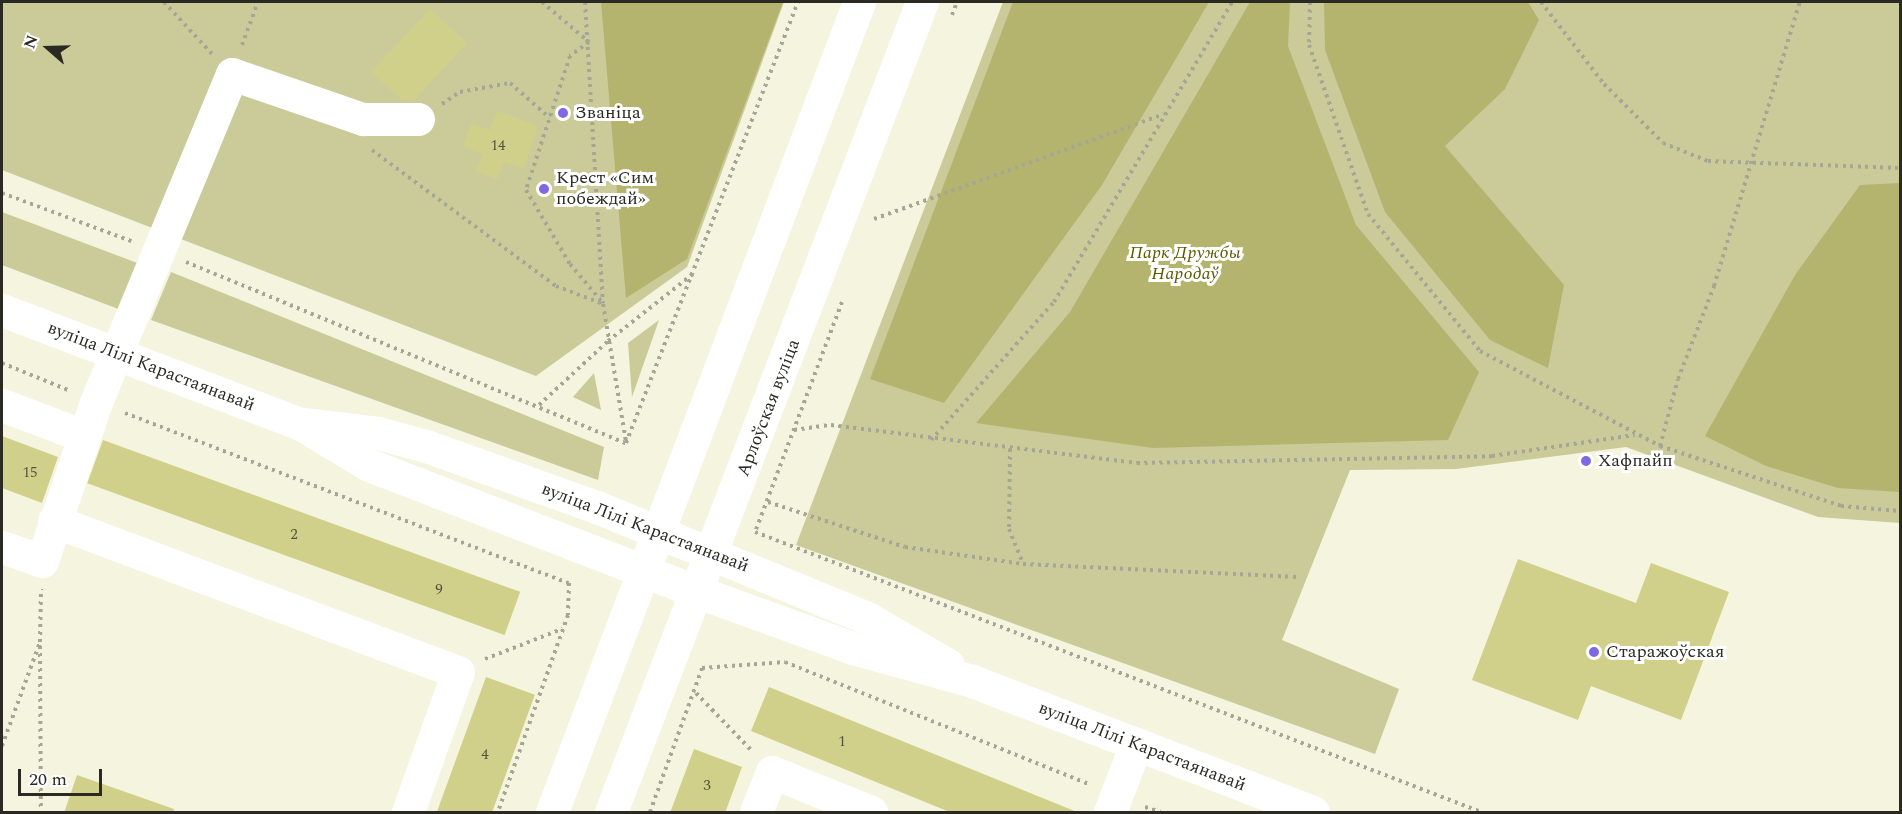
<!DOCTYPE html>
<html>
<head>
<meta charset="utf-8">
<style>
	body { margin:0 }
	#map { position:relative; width:1902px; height:814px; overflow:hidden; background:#f4f4df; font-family:Spectral,serif }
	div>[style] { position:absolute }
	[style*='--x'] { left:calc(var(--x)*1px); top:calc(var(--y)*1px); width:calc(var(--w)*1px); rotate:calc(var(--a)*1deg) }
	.green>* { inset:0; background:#cacb98 }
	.forest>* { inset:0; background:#b5b46f }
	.building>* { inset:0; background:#d1d08a; transform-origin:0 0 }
	.path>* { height:4px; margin-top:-2px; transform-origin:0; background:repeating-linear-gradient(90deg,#a6a696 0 3px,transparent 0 7.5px) }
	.minor>* { height:33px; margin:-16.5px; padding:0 16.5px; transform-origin:16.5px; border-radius:16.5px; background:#fff }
	.major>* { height:33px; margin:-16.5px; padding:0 16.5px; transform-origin:16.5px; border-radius:16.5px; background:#fff }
	.dots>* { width:16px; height:16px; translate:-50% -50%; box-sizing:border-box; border:3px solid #fff; border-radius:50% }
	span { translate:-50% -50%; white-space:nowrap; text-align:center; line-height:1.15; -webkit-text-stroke:6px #fff; paint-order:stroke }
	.number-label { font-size:15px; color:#54543c }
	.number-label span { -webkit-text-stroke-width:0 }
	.poi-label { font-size:18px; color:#2a2a22 }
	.left { translate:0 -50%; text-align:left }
	.park-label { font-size:18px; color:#5d5a03; font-style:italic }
	.street-label { font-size:18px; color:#2a2a22 }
	.frame { position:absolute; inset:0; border:3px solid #2a2a22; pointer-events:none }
	.north { position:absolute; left:18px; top:18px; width:60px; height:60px; -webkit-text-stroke:4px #fff; paint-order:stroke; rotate:290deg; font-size:16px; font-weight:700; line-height:24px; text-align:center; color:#2a2a22 }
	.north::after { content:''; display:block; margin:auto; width:21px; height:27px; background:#2a2a22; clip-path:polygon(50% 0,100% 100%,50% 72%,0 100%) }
	.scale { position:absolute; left:18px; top:769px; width:84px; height:27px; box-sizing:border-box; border:3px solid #2a2a22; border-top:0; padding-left:8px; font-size:18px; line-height:21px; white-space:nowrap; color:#2a2a22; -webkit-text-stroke:4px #fff; paint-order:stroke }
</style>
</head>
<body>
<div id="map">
	<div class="green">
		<div style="clip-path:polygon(2px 2px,784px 2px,687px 267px,536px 376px,2px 170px)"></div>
		<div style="clip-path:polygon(1003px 2px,1900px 2px,1900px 523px,1818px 517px,1626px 447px,1456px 469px,1350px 470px,1282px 640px,1399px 689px,1375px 754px,796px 545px)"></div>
		<div style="clip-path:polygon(2px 212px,140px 264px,121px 310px,2px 265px)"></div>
		<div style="clip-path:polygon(171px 272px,604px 447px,598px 480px,151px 320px)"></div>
		<div style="clip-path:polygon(659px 320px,632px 397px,628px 343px)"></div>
		<div style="clip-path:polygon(594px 373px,601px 410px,573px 397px)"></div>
	</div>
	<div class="forest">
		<div style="clip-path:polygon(601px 2px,783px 2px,687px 259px,626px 298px)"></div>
		<div style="clip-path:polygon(1013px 2px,1209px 2px,1102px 185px,944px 403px,870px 379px)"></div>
		<div style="clip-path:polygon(1250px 2px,1290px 2px,1288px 46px,1356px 225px,1479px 372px,1448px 440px,1153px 448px,976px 423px,1070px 312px)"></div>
		<div style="clip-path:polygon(1324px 2px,1528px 2px,1539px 20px,1505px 89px,1445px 146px,1564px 285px,1548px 368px,1490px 340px,1385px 212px,1325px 50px)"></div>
		<div style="clip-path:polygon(1900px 183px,1900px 492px,1838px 488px,1766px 466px,1705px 436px,1795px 275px,1860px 185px)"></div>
	</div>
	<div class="building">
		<div style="clip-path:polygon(430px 9px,467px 43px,414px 100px,402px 100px,371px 72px)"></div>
		<div style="clip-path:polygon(497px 111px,538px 126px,524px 168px,504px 162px,497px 179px,476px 172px,483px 154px,463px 147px,471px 124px,490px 130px)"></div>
		<div style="clip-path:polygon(2px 436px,58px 457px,42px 503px,2px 488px)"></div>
		<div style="left:103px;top:440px;width:444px;height:46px;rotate:20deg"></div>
		<div style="clip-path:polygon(1518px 559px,1636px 603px,1651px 563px,1729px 592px,1681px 720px,1591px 686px,1578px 720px,1472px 680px)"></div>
		<div style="left:486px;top:677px;width:52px;height:145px;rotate:20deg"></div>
		<div style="clip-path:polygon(769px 687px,1077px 812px,1077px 813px,952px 813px,751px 731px)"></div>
		<div style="clip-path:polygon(694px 749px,742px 767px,725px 813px,670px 813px)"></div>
		<div style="clip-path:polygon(77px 775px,174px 809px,173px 813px,64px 813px)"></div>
	</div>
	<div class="path">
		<div style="--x:164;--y:2;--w:71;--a:47.3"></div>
		<div style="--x:542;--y:2;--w:62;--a:40.4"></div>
		<div style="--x:589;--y:42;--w:24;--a:144"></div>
		<div style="--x:570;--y:56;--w:141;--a:108.2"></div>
		<div style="--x:526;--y:190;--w:86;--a:59.3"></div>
		<div style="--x:570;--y:264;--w:51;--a:49.8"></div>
		<div style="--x:585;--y:2;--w:302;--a:86.6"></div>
		<div style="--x:1310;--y:2;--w:43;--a:91.3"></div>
		<div style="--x:1309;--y:45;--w:179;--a:70.8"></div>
		<div style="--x:1368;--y:214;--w:177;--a:50.7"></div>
		<div style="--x:1480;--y:351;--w:204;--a:27.8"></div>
		<div style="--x:1660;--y:446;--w:191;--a:18.3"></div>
		<div style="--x:1841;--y:506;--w:59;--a:4.8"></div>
		<div style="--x:1541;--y:2;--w:103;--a:52.5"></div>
		<div style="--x:1604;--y:84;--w:83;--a:45"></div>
		<div style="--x:1663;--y:143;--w:48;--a:21.8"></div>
		<div style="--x:1708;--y:161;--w:192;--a:2.1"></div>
		<div style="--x:952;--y:15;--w:14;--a:-69"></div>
		<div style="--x:242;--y:45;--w:46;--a:-69.6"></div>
		<div style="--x:442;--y:104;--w:22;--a:-34"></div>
		<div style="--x:460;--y:92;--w:51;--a:-10.2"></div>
		<div style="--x:510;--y:83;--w:53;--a:41.2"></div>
		<div style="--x:372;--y:150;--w:229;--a:36.5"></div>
		<div style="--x:556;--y:286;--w:50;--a:21"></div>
		<div style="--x:603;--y:304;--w:139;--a:80.5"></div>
		<div style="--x:2;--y:193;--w:138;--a:20.4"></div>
		<div style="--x:874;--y:219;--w:308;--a:-19.9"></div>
		<div style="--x:186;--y:262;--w:476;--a:22.4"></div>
		<div style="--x:626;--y:443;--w:473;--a:-68.7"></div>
		<div style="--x:842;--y:302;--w:246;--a:110.7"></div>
		<div style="--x:755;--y:532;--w:778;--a:21.09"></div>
		<div style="--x:2;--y:363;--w:71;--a:22.2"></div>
		<div style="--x:539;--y:405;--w:94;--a:-42.8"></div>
		<div style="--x:608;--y:341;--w:110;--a:-38.3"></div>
		<div style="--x:125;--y:413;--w:475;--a:21"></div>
		<div style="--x:569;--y:583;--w:32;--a:92"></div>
		<div style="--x:568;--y:615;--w:209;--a:109.6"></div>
		<div style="--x:794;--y:430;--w:37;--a:-8"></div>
		<div style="--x:831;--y:425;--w:308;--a:7.1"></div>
		<div style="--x:1137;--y:463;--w:355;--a:-1.1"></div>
		<div style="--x:1492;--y:456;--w:144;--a:-8.4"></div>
		<div style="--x:931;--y:440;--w:185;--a:-48.3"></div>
		<div style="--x:1054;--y:302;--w:349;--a:-59.3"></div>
		<div style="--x:1660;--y:446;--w:69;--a:-75"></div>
		<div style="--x:1678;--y:379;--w:100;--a:-68.8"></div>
		<div style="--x:1714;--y:286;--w:297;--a:-73.2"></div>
		<div style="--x:1010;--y:449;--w:80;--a:90.7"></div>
		<div style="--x:1009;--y:529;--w:37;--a:68"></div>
		<div style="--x:768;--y:502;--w:144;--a:18.2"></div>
		<div style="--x:905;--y:547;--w:119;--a:8.2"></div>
		<div style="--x:1023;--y:564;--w:275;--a:2.7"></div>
		<div style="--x:40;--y:646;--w:166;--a:89.7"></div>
		<div style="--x:485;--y:659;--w:83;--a:-21.3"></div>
		<div style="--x:696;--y:693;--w:82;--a:46"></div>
		<div style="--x:2;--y:746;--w:111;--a:-69.9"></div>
		<div style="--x:40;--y:642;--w:53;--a:-88.9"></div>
		<div style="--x:1145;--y:807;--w:16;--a:18"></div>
		<div style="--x:650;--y:812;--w:153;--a:-70.1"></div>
		<div style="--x:702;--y:668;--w:83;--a:-4.1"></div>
		<div style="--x:785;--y:662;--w:327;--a:21.9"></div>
	</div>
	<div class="minor">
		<div style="--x:2;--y:405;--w:88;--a:20.7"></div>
		<div style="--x:54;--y:521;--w:431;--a:20.5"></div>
		<div style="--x:458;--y:672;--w:149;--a:109.7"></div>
		<div style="--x:2;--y:547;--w:42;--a:19.3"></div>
		<div style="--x:42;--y:561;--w:168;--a:-71.2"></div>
		<div style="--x:96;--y:402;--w:355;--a:-67.5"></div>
		<div style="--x:232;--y:74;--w:139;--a:19"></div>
		<div style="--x:363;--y:119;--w:55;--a:0"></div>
		<div style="--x:756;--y:812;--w:43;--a:-68.2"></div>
		<div style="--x:772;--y:772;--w:107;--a:22"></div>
		<div style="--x:1110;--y:812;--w:73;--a:-69.1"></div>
	</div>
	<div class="major">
		<div style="--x:2;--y:310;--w:320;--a:20.9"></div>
		<div style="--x:301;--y:424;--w:79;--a:31.1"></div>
		<div style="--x:369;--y:465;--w:353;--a:21.1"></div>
		<div style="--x:698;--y:592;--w:165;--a:19.9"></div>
		<div style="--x:853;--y:648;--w:123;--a:15.5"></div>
		<div style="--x:972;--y:681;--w:365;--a:21"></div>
		<div style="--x:303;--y:424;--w:76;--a:6.8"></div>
		<div style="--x:378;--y:433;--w:50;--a:15.2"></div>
		<div style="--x:426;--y:446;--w:184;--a:19.7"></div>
		<div style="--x:599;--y:508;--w:292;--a:22.3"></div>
		<div style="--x:869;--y:619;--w:91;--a:30.2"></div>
		<div style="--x:552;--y:812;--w:866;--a:-69.24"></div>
		<div style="--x:611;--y:812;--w:868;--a:-69"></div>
	</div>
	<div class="dots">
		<div style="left:563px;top:113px;background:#7e68e3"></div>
		<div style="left:544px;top:189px;background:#7e68e3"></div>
		<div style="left:1586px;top:461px;background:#7e68e3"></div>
		<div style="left:1594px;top:652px;background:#7e68e3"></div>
	</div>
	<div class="number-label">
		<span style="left:498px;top:146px">14</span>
		<span style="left:30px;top:473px">15</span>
		<span style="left:294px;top:535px">2</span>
		<span style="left:439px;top:590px">9</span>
		<span style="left:842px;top:742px">1</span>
		<span style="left:485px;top:755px">4</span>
		<span style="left:707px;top:786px">3</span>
	</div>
	<div class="poi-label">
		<span class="left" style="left:575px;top:113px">Званіца</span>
		<span class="left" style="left:556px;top:189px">Крест «Сим<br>побеждай»</span>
		<span class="left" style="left:1598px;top:461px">Хафпайп</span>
		<span class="left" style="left:1606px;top:652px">Старажоўская</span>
	</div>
	<div class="park-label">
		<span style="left:1185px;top:264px">Парк Дружбы<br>Народаў</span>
	</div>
	<div class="street-label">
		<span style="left:151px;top:367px;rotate:21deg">вуліца Лілі Карастаянавай</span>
		<span style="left:769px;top:408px;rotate:-69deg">Арлоўская вуліца</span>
		<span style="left:645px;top:528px;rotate:21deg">вуліца Лілі Карастаянавай</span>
		<span style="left:1142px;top:747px;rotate:21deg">вуліца Лілі Карастаянавай</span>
	</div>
	<div class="frame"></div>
	<div class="north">N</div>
	<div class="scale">20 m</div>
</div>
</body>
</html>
